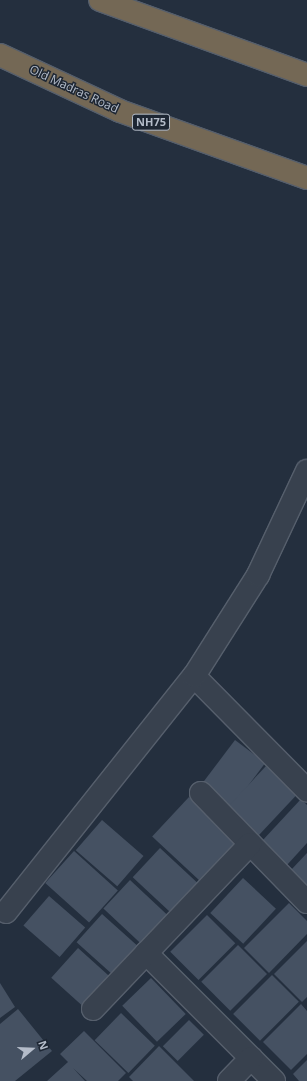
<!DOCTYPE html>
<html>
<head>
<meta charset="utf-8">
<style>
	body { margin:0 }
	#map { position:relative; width:307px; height:1081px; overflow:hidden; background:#242f3e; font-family:"Open Sans",sans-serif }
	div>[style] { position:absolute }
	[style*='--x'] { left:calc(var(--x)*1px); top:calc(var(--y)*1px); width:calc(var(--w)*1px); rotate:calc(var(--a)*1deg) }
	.building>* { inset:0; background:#455162; transform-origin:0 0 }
	.roads { filter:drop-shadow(1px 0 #565f6c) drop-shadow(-1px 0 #565f6c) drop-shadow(0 1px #565f6c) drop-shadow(0 -1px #565f6c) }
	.street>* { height:22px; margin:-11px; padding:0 11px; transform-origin:11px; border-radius:11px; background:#38414e }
	.highway>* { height:22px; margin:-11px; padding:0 11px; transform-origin:11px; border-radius:11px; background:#746855 }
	span { translate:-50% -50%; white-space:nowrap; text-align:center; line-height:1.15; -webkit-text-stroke:3px #1d2633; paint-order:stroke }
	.shield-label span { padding:1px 3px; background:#1d2633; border:1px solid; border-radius:3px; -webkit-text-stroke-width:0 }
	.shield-label { font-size:11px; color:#b4bcc9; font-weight:700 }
	.street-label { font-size:12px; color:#b4bcc9 }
	.north { position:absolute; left:12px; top:1029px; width:40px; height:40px; -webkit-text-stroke:3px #1d2633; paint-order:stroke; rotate:71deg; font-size:11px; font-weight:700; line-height:16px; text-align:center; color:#b4bcc9 }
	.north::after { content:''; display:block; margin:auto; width:14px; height:18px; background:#b4bcc9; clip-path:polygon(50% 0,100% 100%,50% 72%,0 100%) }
</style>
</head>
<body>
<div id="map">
	<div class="building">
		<div style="left:235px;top:740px;width:38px;height:58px;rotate:37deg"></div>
		<div style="left:266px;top:766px;width:42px;height:57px;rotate:43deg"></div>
		<div style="left:189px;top:797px;width:68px;height:54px;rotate:43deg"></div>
		<div style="clip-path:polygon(301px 799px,307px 805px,307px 843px,287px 865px,262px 841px)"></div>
		<div style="left:102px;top:820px;width:55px;height:40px;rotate:41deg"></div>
		<div style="left:160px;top:848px;width:54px;height:40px;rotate:43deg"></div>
		<div style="left:74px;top:851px;width:59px;height:43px;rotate:42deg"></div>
		<div style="clip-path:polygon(307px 853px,307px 885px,291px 870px)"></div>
		<div style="left:243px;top:878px;width:45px;height:48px;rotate:43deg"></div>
		<div style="left:130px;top:880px;width:53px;height:39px;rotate:43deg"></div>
		<div style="left:49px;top:896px;width:48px;height:39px;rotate:41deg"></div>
		<div style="clip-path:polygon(289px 903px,307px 921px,307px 934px,269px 973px,244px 948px)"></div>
		<div style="left:102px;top:914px;width:48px;height:38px;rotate:42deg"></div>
		<div style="left:207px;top:915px;width:40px;height:52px;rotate:45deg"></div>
		<div style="clip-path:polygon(307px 941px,307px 997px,302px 1002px,274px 974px)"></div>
		<div style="left:238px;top:945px;width:41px;height:52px;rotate:45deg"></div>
		<div style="left:78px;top:948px;width:43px;height:40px;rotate:42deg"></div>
		<div style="left:272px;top:975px;width:38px;height:55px;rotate:45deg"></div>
		<div style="left:151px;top:978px;width:50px;height:40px;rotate:46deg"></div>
		<div style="clip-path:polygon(0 983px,15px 1007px,0 1018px)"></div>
		<div style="clip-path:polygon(301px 1004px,307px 1011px,307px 1054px,291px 1070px,263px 1042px)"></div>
		<div style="clip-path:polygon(18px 1009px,52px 1051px,15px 1081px,0 1081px,0 1024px)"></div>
		<div style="left:121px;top:1013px;width:47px;height:38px;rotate:44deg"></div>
		<div style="left:189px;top:1020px;width:21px;height:37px;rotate:45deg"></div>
		<div style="clip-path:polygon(84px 1031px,126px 1073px,118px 1081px,87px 1081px,73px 1068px,85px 1081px,47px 1081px,68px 1062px,60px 1054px)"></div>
		<div style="clip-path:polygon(159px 1046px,194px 1081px,133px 1081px,129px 1077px)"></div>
		<div style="clip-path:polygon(307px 1060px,307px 1081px,299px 1081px,293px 1074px)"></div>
	</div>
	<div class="roads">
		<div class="street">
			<div style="--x:194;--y:676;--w:161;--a:45.3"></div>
			<div style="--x:201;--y:793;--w:152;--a:45.8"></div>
			<div style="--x:6;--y:912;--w:302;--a:-51.5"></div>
			<div style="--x:194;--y:676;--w:120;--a:-57.6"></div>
			<div style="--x:258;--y:575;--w:115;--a:-64.8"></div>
			<div style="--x:146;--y:953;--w:181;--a:45"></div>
			<div style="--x:93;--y:1009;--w:228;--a:-46.4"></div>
			<div style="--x:229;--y:1081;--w:32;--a:-46"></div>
		</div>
		<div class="highway">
			<div style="--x:100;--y:0;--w:220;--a:19.9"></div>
			<div style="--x:0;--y:55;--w:132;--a:25"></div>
			<div style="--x:120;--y:111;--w:199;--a:19.7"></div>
		</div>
	</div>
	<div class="shield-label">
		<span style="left:151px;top:122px">NH75</span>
	</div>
	<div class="street-label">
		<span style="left:74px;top:89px;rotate:25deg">Old Madras Road</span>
	</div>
	<div class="north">N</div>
</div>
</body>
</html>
